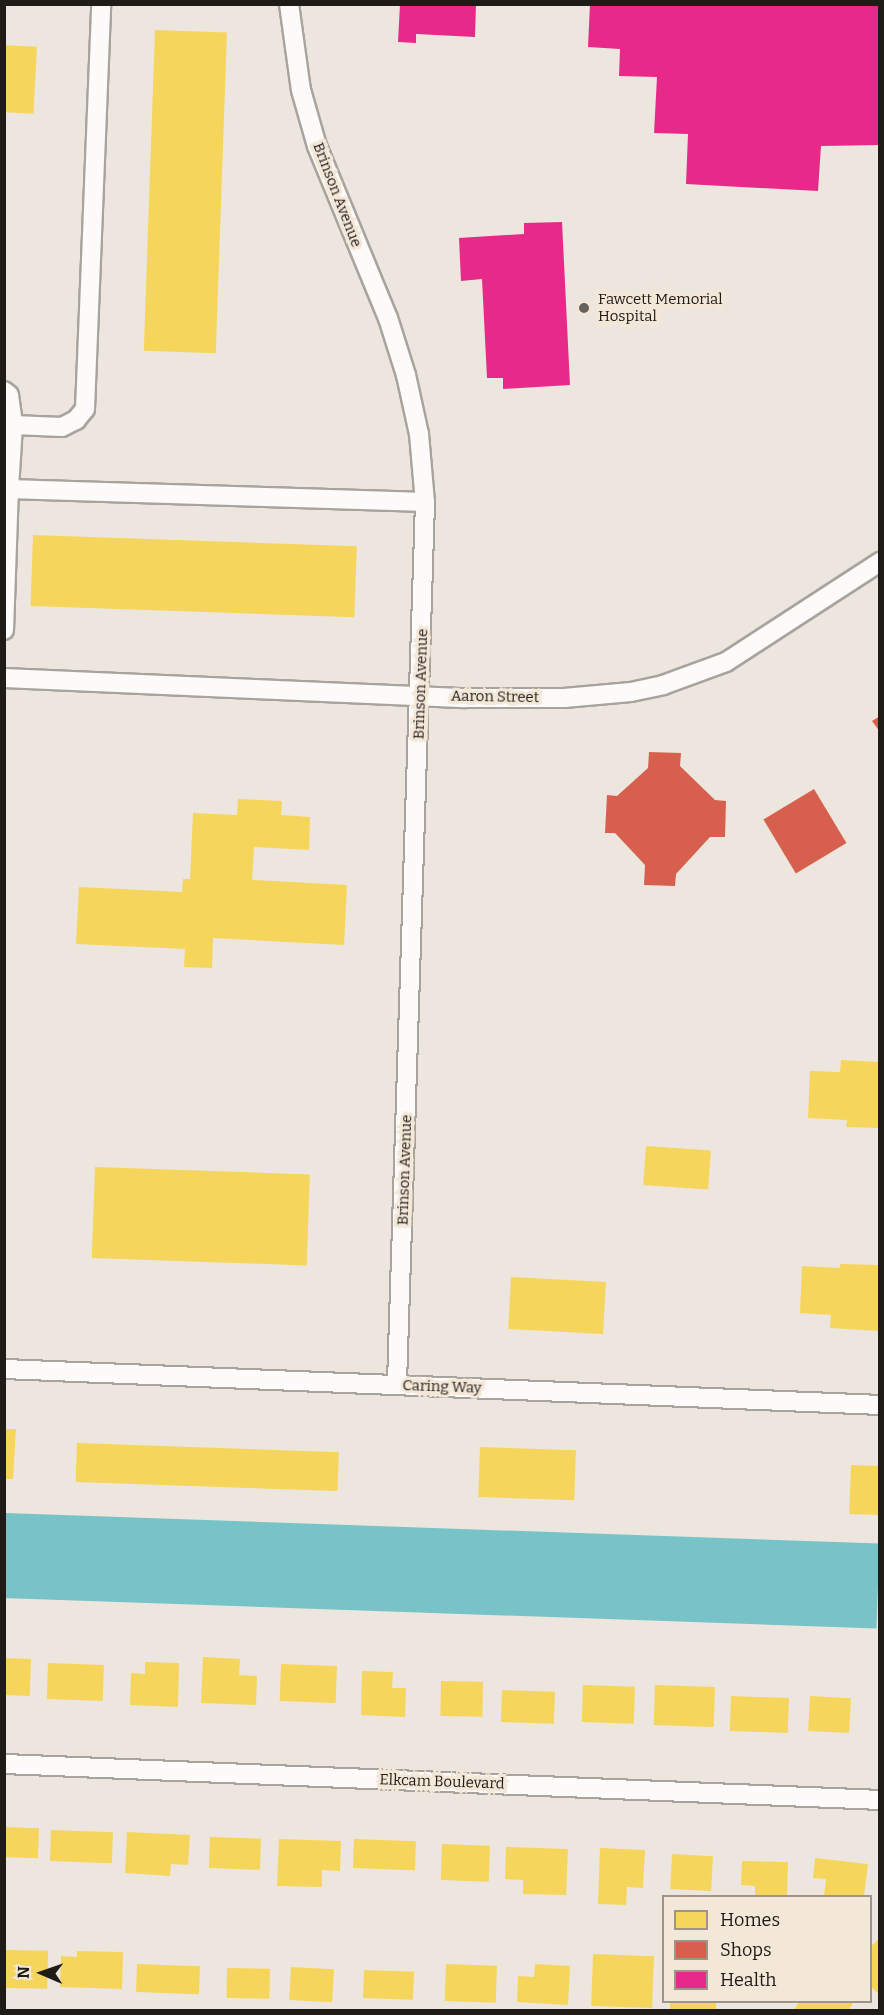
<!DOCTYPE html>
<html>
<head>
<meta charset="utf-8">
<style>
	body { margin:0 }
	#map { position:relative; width:884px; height:2015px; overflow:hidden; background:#ede6de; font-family:Bitter,serif }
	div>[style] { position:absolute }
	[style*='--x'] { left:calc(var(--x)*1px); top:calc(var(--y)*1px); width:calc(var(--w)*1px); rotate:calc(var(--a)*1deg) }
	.water>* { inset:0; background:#78c3c7; transform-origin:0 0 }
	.homes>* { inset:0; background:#f6d55c; transform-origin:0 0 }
	.shops>* { inset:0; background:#d6604d; transform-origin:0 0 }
	.health>* { inset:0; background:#e7298a }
	.roads { filter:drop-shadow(2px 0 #a8a39d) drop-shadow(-2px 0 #a8a39d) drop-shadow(0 2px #a8a39d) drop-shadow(0 -2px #a8a39d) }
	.street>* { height:18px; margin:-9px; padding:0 9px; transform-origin:9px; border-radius:9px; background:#fcfbfa }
	.dots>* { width:16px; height:16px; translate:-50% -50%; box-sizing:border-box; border:3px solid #f3e7d8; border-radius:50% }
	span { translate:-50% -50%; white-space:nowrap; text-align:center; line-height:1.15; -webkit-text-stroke:6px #f3e7d8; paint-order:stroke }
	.street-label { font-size:15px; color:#1f1b16 }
	.poi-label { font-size:15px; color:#1f1b16 }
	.left { translate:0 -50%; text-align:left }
	.frame { position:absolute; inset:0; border:6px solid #1f1b16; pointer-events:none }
	.legend { position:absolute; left:662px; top:1895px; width:210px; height:108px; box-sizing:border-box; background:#f3e7d8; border:2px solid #9e958a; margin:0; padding:8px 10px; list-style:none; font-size:18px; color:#1f1b16 }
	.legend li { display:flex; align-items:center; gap:12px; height:30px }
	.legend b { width:30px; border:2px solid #9e958a }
	.north { position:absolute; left:12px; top:1943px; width:60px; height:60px; -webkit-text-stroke:4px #f3e7d8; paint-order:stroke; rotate:272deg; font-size:16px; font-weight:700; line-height:24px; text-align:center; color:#1f1b16 }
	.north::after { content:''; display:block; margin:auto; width:21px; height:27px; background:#1f1b16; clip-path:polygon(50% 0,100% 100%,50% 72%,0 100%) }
</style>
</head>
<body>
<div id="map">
	<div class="water">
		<div style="left:5px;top:1513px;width:875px;height:85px;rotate:2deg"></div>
	</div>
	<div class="homes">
		<div style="left:155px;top:30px;width:72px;height:321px;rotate:2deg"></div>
		<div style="left:4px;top:45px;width:33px;height:67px;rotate:3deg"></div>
		<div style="left:33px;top:535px;width:324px;height:71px;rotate:2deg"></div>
		<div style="clip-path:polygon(238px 799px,282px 801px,281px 815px,310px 817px,309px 850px,254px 847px,252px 880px,347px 885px,344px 945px,213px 938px,212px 968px,184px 967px,185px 949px,76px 944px,79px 887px,182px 892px,183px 879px,190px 879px,193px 813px,237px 815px)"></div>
		<div style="clip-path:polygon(841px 1060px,880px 1062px,880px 1128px,846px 1127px,847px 1120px,808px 1118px,810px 1071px,840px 1072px)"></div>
		<div style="left:646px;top:1146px;width:65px;height:39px;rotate:4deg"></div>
		<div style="left:95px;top:1167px;width:215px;height:91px;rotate:2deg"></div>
		<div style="clip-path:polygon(840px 1264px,880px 1265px,880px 1331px,830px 1328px,831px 1315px,800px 1313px,802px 1266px,840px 1268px)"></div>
		<div style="left:511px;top:1277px;width:95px;height:52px;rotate:3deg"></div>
		<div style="clip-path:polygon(4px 1429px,16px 1429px,13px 1479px,4px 1479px)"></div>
		<div style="left:77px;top:1443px;width:262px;height:39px;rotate:2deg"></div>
		<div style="left:480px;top:1447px;width:96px;height:50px;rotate:2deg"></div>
		<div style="left:851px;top:1465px;width:29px;height:49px;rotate:2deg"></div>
		<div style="clip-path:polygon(203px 1657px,240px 1659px,239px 1675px,257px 1676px,256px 1705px,201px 1703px)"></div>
		<div style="left:4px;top:1658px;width:27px;height:37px;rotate:2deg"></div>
		<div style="clip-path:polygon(145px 1662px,179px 1663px,178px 1707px,130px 1705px,131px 1673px,145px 1674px)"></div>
		<div style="left:48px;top:1663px;width:56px;height:36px;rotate:2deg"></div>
		<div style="left:281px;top:1664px;width:56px;height:37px;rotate:2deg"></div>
		<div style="clip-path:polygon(362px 1671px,393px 1672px,392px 1688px,406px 1688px,405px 1717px,361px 1715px)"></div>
		<div style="left:441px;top:1681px;width:42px;height:35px;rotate:1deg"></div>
		<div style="left:583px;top:1685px;width:52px;height:37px;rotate:2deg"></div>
		<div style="left:655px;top:1685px;width:60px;height:40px;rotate:2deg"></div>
		<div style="left:502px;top:1690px;width:53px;height:32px;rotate:2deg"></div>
		<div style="left:731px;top:1696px;width:58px;height:35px;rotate:2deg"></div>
		<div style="left:810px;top:1696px;width:41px;height:35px;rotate:3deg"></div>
		<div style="left:4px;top:1827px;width:35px;height:30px;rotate:2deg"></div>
		<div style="left:51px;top:1830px;width:62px;height:31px;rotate:2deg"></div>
		<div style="clip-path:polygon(127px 1832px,190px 1835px,188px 1865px,171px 1864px,170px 1876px,125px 1873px)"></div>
		<div style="left:210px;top:1837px;width:51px;height:31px;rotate:2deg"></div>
		<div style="clip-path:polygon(279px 1839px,341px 1841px,340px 1871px,322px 1870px,322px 1887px,277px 1886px)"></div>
		<div style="left:354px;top:1839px;width:62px;height:29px;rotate:2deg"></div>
		<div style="left:442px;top:1844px;width:48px;height:36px;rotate:2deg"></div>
		<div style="clip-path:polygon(506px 1847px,568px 1849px,566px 1895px,523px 1894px,523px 1880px,505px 1879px)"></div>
		<div style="clip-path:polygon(600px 1848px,645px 1850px,643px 1888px,627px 1887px,626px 1905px,598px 1904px)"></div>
		<div style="left:672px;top:1854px;width:41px;height:35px;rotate:3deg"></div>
		<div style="clip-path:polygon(815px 1858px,868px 1864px,864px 1896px,824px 1895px,826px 1879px,813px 1878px)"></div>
		<div style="clip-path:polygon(742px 1861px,788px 1862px,787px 1896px,755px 1896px,755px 1886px,741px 1885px)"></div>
		<div style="clip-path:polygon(880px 1938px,880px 1995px,870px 1986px,870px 1947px)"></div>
		<div style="left:4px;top:1950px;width:44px;height:38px;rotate:1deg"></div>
		<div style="clip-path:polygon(77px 1951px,123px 1952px,122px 1989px,60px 1987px,61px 1956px,77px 1957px)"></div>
		<div style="left:593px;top:1954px;width:61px;height:52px;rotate:2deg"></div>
		<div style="left:137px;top:1964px;width:63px;height:28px;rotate:2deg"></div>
		<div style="left:446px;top:1964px;width:51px;height:37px;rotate:2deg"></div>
		<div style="clip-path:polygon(535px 1964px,570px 1966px,568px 2005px,517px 2002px,518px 1976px,534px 1977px)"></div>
		<div style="left:291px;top:1967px;width:43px;height:33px;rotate:3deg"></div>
		<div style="left:227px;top:1968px;width:43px;height:30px;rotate:1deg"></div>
		<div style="left:364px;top:1970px;width:50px;height:28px;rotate:2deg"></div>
		<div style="left:670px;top:2002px;width:46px;height:8px"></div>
		<div style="clip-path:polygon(799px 2002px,851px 2002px,853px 2003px,849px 2010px,794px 2010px)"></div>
	</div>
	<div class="shops">
		<div style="clip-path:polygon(880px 716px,880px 732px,872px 721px)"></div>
		<div style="clip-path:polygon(649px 752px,681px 753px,680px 766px,715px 800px,726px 801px,725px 837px,710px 837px,676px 874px,675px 886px,644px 885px,645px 865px,615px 833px,605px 833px,607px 795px,617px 796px,648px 768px)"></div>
		<div style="left:814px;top:789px;width:63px;height:59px;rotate:59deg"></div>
	</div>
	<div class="health">
		<div style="clip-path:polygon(400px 4px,476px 4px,475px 37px,416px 34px,416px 43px,398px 42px)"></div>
		<div style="clip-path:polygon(590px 4px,880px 4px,880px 145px,821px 146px,818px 191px,686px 184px,688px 134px,654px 133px,657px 77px,619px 76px,620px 49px,588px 47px)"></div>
		<div style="clip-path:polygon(562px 222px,570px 385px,503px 389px,503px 378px,487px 378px,482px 279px,461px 281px,459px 238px,524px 234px,524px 223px)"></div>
	</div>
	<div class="roads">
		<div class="street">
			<div style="--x:289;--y:4;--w:87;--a:82.1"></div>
			<div style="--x:301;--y:90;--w:58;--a:74.1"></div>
			<div style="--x:317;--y:146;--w:186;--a:67.6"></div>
			<div style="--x:388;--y:318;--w:60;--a:72.5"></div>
			<div style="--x:406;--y:375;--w:60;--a:77.6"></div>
			<div style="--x:419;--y:434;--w:68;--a:85"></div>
			<div style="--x:425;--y:502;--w:883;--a:91.82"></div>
			<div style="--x:4;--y:391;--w:6;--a:39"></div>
			<div style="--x:9;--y:395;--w:30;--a:82"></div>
			<div style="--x:9;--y:489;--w:64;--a:-86.4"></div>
			<div style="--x:13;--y:425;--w:49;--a:2.3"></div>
			<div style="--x:62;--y:427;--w:16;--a:-27"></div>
			<div style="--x:76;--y:420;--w:14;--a:-51"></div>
			<div style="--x:85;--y:409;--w:405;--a:-87.7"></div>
			<div style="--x:4;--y:630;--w:141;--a:-88"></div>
			<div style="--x:9;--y:489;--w:416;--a:1.8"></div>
			<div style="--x:4;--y:678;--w:462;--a:2.5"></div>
			<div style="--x:466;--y:698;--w:98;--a:0"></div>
			<div style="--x:564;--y:698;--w:67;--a:-5.1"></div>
			<div style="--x:631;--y:692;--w:33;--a:-12"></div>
			<div style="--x:663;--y:685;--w:67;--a:-20.1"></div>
			<div style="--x:726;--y:662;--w:184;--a:-33"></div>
			<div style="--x:4;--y:1369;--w:877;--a:2.35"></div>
			<div style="--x:4;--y:1764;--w:877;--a:2.35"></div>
		</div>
	</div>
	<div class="dots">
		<div style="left:584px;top:308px;background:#67625c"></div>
	</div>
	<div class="street-label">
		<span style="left:337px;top:195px;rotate:69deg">Brinson Avenue</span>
		<span style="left:421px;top:684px;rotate:-88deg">Brinson Avenue</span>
		<span style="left:495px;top:697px;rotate:1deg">Aaron Street</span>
		<span style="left:405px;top:1170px;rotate:-88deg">Brinson Avenue</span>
		<span style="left:442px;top:1387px;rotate:2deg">Caring Way</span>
		<span style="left:442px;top:1782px;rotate:2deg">Elkcam Boulevard</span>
	</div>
	<div class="poi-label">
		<span class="left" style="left:598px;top:308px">Fawcett Memorial<br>Hospital</span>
	</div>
	<div class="frame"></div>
	<ul class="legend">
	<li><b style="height:16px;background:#f6d55c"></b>Homes</li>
	<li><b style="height:16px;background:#d6604d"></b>Shops</li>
	<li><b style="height:16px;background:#e7298a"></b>Health</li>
	</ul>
	<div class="north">N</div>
</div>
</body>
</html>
